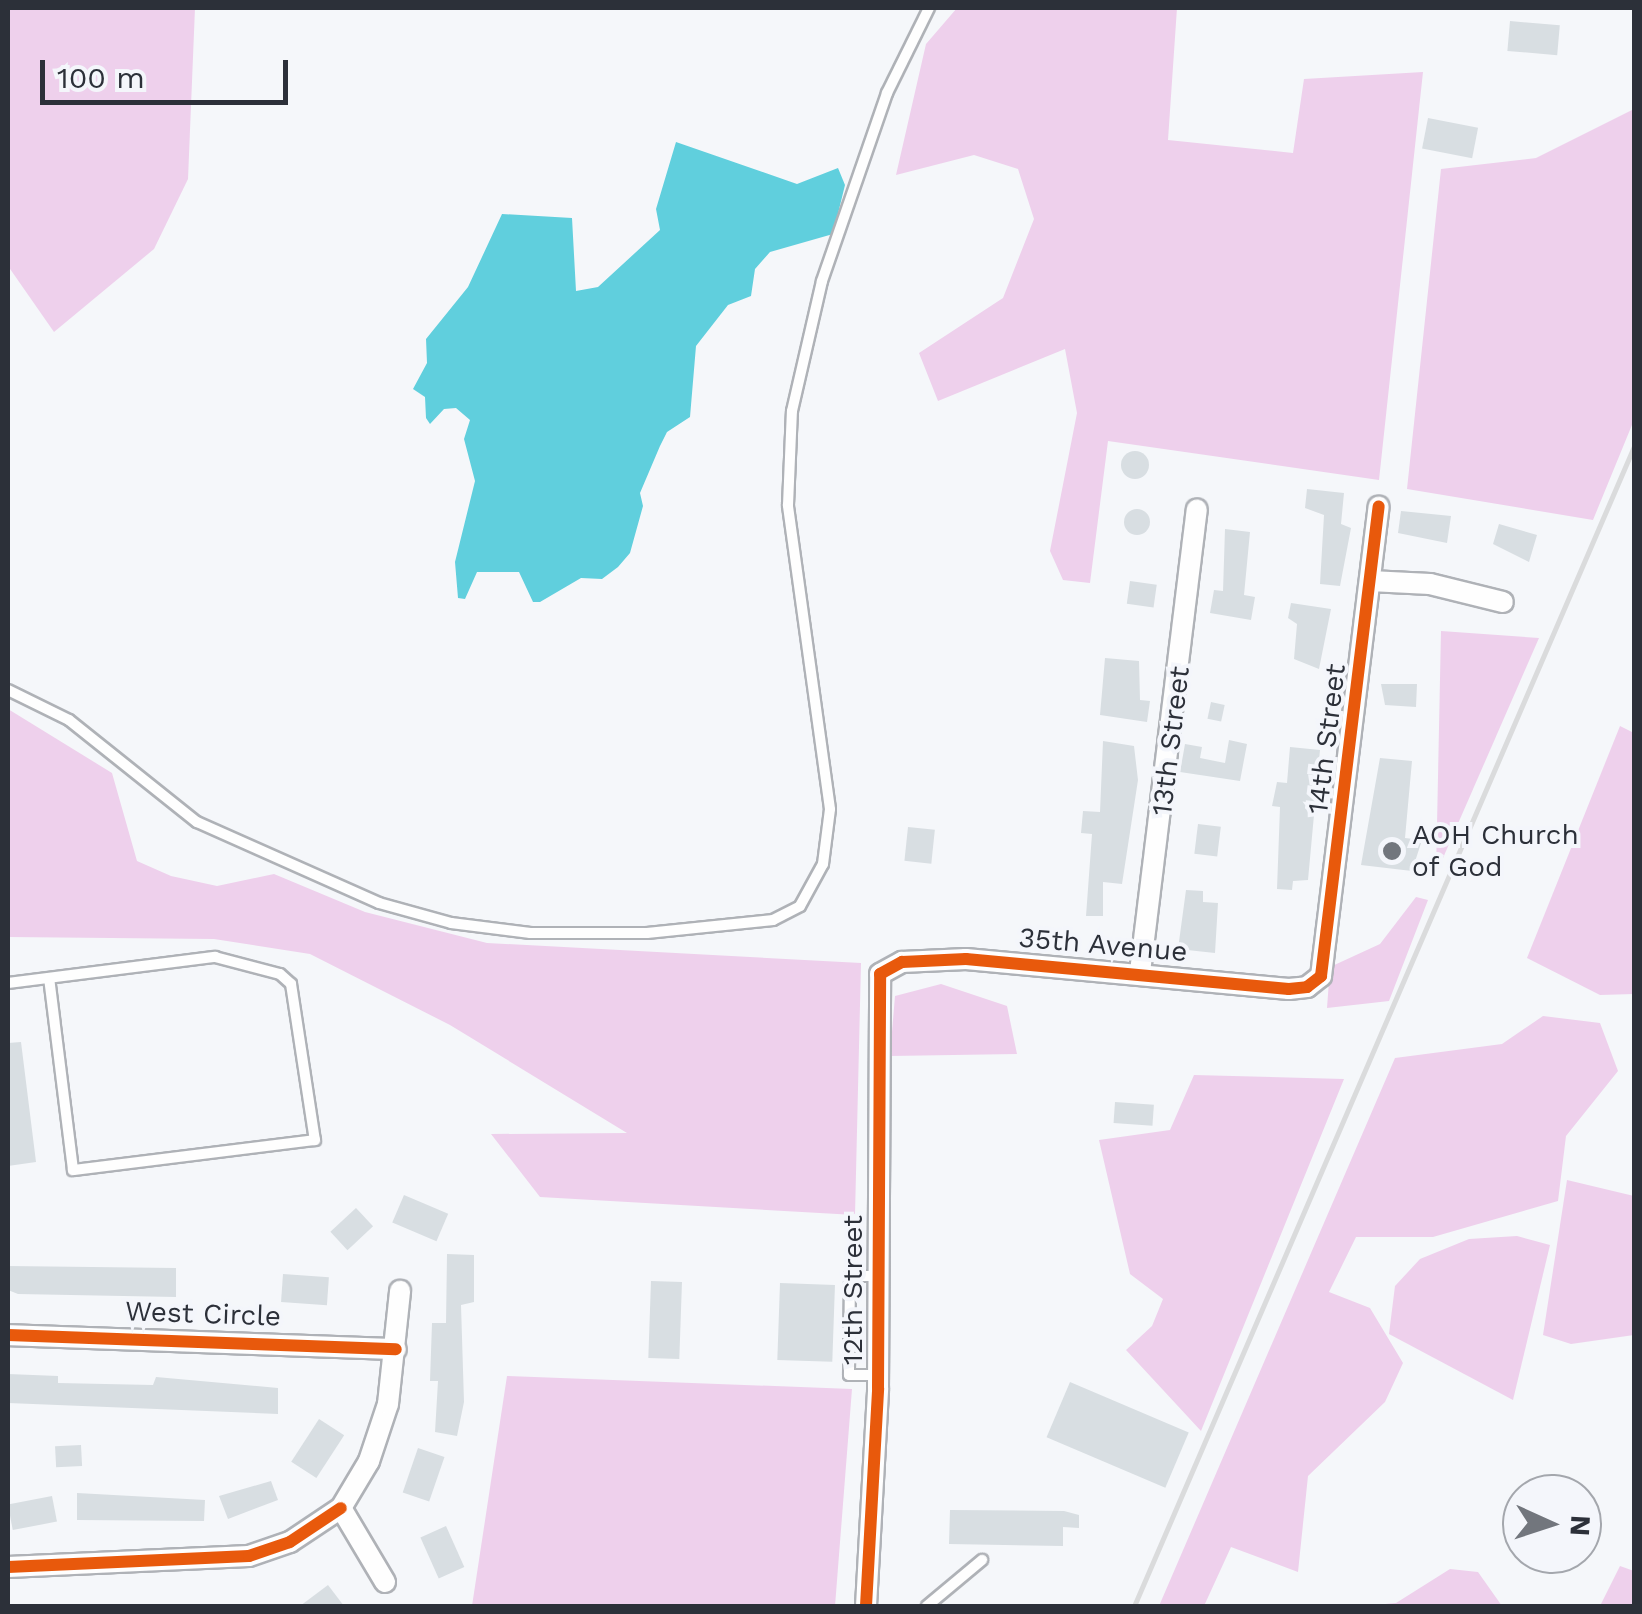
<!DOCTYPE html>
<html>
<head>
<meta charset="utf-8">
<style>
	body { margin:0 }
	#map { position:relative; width:1642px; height:1614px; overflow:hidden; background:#f5f7fa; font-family:"Work Sans",sans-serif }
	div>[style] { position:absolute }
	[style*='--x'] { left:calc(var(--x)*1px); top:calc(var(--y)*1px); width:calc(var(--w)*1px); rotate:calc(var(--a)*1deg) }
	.green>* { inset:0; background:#eed0ec }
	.water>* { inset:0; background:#60cfdd }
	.building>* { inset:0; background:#d8dee2; transform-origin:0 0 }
	.round { border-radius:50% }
	.roads { filter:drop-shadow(2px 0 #afb2b7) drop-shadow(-2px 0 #afb2b7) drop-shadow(0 2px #afb2b7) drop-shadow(0 -2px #afb2b7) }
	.lane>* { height:10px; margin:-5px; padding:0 5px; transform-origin:5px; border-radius:5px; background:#fefefe }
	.street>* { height:20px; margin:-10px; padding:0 10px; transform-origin:10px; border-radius:10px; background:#fefefe }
	.rail>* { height:5px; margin:-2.5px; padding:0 2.5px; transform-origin:2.5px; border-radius:2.5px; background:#dadbdc }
	.cycleway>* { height:12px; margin:-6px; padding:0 6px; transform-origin:6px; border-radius:6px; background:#e8590c }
	.dots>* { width:28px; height:28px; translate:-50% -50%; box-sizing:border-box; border:5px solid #f4f6fb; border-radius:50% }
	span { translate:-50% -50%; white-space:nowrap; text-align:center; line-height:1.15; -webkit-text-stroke:8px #f4f6fb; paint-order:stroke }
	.street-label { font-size:28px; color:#2c3039 }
	.poi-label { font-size:28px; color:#2c3039 }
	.left { translate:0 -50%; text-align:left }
	.frame { position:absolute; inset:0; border:10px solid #2c3039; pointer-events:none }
	.north { position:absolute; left:1502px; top:1474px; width:100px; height:100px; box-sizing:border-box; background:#f4f6fb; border:2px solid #a4a7ad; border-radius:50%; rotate:93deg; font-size:28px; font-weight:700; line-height:40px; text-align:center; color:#2c3039 }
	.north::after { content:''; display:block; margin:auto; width:35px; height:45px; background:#72767d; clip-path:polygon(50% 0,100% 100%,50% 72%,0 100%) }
	.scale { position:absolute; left:40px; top:60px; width:248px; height:45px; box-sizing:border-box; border:5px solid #2c3039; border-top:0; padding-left:12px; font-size:30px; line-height:35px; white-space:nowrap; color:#2c3039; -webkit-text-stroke:8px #f4f6fb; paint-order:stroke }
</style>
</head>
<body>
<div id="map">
	<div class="green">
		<div style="clip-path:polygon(8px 8px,195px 8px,188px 179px,154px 249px,54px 332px,8px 266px)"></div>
		<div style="clip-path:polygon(957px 8px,1177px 8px,1168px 140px,1293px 153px,1304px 79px,1423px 72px,1379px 480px,1108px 441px,1090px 583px,1063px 580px,1050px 551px,1077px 413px,1065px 349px,938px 401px,919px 353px,1003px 298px,1034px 219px,1018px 169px,974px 155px,896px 175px,926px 44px)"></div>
		<div style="clip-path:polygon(1634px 109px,1634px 420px,1593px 520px,1407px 489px,1441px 169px,1536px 158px)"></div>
		<div style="clip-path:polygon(1441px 631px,1539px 638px,1436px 874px)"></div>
		<div style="clip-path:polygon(8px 709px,112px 773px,137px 861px,171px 876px,217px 886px,274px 874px,365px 912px,487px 943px,861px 963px,855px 1215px,540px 1197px,491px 1134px,627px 1133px,450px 1025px,310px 954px,214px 939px,8px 937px)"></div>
		<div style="clip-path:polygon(1620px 726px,1634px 733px,1634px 994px,1600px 995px,1527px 958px)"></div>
		<div style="clip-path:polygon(1416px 897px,1428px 900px,1389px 1001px,1327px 1008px,1330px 967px,1380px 944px)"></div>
		<div style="clip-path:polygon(941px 984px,1007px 1006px,1017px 1054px,890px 1056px,895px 996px)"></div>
		<div style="clip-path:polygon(1543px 1016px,1600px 1023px,1618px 1071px,1566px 1136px,1558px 1201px,1433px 1237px,1356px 1237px,1329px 1292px,1370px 1308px,1403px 1363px,1385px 1402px,1308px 1476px,1298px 1572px,1231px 1547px,1204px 1606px,1159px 1606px,1395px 1058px,1502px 1044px)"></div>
		<div style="clip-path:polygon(1194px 1075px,1344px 1079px,1201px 1431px,1126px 1350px,1152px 1326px,1163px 1299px,1130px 1274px,1099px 1140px,1170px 1130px)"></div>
		<div style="clip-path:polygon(1567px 1180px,1634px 1196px,1634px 1335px,1571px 1344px,1543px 1335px)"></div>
		<div style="clip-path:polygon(1517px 1236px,1550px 1245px,1513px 1400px,1389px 1334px,1395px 1286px,1420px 1259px,1469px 1239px)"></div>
		<div style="clip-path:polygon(507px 1376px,852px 1389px,835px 1606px,472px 1606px)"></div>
		<div style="clip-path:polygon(1620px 1566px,1634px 1571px,1634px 1606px,1600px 1606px)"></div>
		<div style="clip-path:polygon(1450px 1569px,1478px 1572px,1502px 1606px,1363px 1606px,1396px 1603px)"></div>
	</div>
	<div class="water">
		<div style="clip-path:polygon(676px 142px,797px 184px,838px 168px,845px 185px,833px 234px,770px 252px,755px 269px,751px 296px,728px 305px,696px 346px,690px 417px,667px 432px,660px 446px,640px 493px,643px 506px,630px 553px,618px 567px,602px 579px,581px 578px,540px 602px,533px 602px,519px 572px,477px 572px,465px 599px,458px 598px,455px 562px,475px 481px,464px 439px,470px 420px,456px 408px,444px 409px,430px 424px,426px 418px,425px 397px,413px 389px,427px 363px,426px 339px,468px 287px,502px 214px,572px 218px,576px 291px,598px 287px,660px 230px,656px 209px)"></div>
	</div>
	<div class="building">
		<div style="left:1510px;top:21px;width:50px;height:30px;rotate:5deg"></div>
		<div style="left:1428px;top:118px;width:51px;height:31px;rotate:11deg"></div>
		<div class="round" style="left:1121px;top:451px;width:28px;height:28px"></div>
		<div style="clip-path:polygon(1307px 489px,1344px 493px,1341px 524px,1351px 528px,1340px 586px,1320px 584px,1324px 515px,1305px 508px)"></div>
		<div class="round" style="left:1124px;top:509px;width:26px;height:26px"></div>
		<div style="clip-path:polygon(1401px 511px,1451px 516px,1447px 543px,1398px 533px)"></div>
		<div style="clip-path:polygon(1499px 524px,1537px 535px,1529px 562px,1493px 544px)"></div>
		<div style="clip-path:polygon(1225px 529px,1250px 532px,1244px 595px,1255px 597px,1251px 620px,1210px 613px,1214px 590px,1223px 591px)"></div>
		<div style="left:1130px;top:581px;width:27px;height:23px;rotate:8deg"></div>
		<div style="clip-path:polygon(1291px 603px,1331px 609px,1319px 669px,1294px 659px,1297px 624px,1288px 618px)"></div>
		<div style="clip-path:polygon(1105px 658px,1139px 661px,1140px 700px,1150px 701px,1147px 722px,1100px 715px)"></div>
		<div style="clip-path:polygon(1381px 684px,1417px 684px,1416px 707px,1385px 705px)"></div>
		<div style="left:1211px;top:702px;width:14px;height:17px;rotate:12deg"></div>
		<div style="clip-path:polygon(1229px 740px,1247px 744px,1240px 781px,1180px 772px,1185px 744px,1202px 747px,1200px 758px,1225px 763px)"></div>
		<div style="clip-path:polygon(1103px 741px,1134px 746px,1138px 780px,1122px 884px,1103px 882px,1103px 916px,1086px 916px,1092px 834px,1081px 833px,1083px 811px,1100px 812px)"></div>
		<div style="clip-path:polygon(1290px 747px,1320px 750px,1308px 880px,1293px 881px,1292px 890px,1277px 889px,1280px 807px,1272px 806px,1277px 782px,1287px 783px)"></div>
		<div style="clip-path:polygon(1380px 758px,1412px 761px,1405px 838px,1422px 840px,1412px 871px,1361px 865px)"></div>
		<div style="left:1198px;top:824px;width:23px;height:30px;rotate:7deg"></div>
		<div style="left:908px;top:827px;width:27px;height:34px;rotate:6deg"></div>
		<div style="clip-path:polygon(1186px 890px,1203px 891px,1203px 902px,1218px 903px,1215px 953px,1178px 949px)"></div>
		<div style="clip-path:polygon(21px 1042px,36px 1162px,8px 1166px,8px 1043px)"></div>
		<div style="left:1115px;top:1102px;width:39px;height:21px;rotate:4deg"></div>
		<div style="left:404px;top:1195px;width:48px;height:30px;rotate:23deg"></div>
		<div style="left:356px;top:1208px;width:25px;height:35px;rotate:47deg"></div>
		<div style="clip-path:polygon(447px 1254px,474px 1255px,474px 1302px,461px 1305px,464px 1402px,457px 1436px,435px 1432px,438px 1381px,430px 1381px,432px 1323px,446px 1323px)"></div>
		<div style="clip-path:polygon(8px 1266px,176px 1268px,176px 1297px,18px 1294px,8px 1290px)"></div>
		<div style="left:283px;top:1274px;width:46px;height:28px;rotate:4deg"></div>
		<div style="left:651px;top:1281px;width:31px;height:77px;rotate:2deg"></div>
		<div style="left:780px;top:1283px;width:55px;height:77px;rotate:2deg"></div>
		<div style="clip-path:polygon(8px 1374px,58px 1376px,58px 1383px,153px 1385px,156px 1377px,278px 1388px,278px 1414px,8px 1403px)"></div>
		<div style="left:1070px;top:1382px;width:129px;height:60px;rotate:23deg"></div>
		<div style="left:319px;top:1419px;width:30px;height:51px;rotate:33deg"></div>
		<div style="left:81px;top:1445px;width:21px;height:26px;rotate:87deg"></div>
		<div style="left:418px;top:1448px;width:28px;height:47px;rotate:19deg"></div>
		<div style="clip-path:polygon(271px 1481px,278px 1500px,228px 1519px,219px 1496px)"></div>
		<div style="clip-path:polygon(77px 1493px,205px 1500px,204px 1521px,77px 1520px)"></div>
		<div style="left:52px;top:1496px;width:26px;height:45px;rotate:79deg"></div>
		<div style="clip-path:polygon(950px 1510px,1064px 1511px,1079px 1515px,1079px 1528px,1063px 1527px,1063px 1546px,949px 1544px)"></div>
		<div style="left:446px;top:1526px;width:45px;height:28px;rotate:66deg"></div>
		<div style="clip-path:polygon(328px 1585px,344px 1606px,300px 1606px)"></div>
	</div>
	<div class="roads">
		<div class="lane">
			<div style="--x:8;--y:690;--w:68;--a:26.2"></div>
			<div style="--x:69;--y:720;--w:164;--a:38.6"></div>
			<div style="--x:197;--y:822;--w:199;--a:24"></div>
			<div style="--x:379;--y:903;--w:75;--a:15.5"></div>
			<div style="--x:451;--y:923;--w:80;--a:7.2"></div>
			<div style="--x:530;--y:933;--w:117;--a:0"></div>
			<div style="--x:647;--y:933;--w:127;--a:-5.9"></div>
			<div style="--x:773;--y:920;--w:30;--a:-27"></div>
			<div style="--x:800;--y:906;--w:48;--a:-61.3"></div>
			<div style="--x:823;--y:864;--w:55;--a:-82.7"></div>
			<div style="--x:830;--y:809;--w:307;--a:-97.9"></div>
			<div style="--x:788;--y:505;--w:94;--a:-87.6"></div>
			<div style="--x:792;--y:411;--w:133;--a:-77"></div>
			<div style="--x:822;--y:281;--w:199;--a:-70.9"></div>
			<div style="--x:887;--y:93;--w:95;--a:-63.7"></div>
			<div style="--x:8;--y:983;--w:209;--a:-7.2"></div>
			<div style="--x:215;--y:957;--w:67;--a:14.7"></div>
			<div style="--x:280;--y:974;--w:15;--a:42"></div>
			<div style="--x:291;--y:984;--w:158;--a:81.3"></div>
			<div style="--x:315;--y:1140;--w:244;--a:172.9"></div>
			<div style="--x:73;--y:1170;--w:193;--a:-97.1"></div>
			<div style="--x:877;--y:1276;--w:27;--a:180"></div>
			<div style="--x:850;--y:1276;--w:99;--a:90.6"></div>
			<div style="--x:849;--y:1375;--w:29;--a:0"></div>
			<div style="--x:927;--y:1606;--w:72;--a:-39.9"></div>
		</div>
		<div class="street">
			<div style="--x:1370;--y:581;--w:60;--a:2.9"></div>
			<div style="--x:1430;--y:584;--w:75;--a:13.9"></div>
			<div style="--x:1140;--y:972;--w:466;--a:-83"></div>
			<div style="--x:8;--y:1335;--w:388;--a:2.1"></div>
			<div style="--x:8;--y:1567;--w:241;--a:-2.6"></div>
			<div style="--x:249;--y:1556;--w:43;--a:-18.9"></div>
			<div style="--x:290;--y:1542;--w:61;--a:-33.7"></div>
			<div style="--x:385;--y:1582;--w:86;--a:-120.7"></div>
			<div style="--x:341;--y:1508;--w:55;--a:-59.2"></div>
			<div style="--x:369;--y:1461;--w:60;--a:-71.6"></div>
			<div style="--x:388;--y:1404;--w:114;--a:-83.9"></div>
			<div style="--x:866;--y:1606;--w:218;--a:-86.8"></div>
			<div style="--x:878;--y:1388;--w:414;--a:-89.7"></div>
			<div style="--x:880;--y:974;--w:25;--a:-29"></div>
			<div style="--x:902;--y:962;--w:64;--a:-2.7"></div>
			<div style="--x:966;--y:959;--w:324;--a:5.3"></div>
			<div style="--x:1289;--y:989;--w:18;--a:-6"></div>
			<div style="--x:1307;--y:987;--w:18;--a:-38"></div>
			<div style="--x:1321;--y:976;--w:473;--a:-83"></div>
		</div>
	</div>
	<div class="rail">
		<div style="--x:1134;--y:1606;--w:1263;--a:-66.68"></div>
	</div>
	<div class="cycleway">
		<div style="--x:8;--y:1335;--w:388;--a:2.1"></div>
		<div style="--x:8;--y:1567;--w:241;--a:-2.6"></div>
		<div style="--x:249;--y:1556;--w:43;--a:-18.9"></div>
		<div style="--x:290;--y:1542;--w:61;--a:-33.7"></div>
		<div style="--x:866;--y:1606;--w:218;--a:-86.8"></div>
		<div style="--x:878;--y:1388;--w:414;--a:-89.7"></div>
		<div style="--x:880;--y:974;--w:25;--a:-29"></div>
		<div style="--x:902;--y:962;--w:64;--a:-2.7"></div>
		<div style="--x:966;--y:959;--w:324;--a:5.3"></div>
		<div style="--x:1289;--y:989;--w:18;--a:-6"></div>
		<div style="--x:1307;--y:987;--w:18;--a:-38"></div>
		<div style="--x:1321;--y:976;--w:473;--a:-83"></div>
	</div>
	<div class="dots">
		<div style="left:1392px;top:851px;background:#72767d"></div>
	</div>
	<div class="street-label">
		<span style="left:1327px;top:739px;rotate:-83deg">14th Street</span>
		<span style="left:1171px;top:741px;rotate:-83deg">13th Street</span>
		<span style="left:1103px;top:945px;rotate:5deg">35th Avenue</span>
		<span style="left:853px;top:1290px;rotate:-90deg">12th Street</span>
		<span style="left:203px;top:1314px;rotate:2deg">West Circle</span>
	</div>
	<div class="poi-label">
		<span class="left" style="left:1412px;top:851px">AOH Church<br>of God</span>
	</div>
	<div class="frame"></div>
	<div class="north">N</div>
	<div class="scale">100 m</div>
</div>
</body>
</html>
